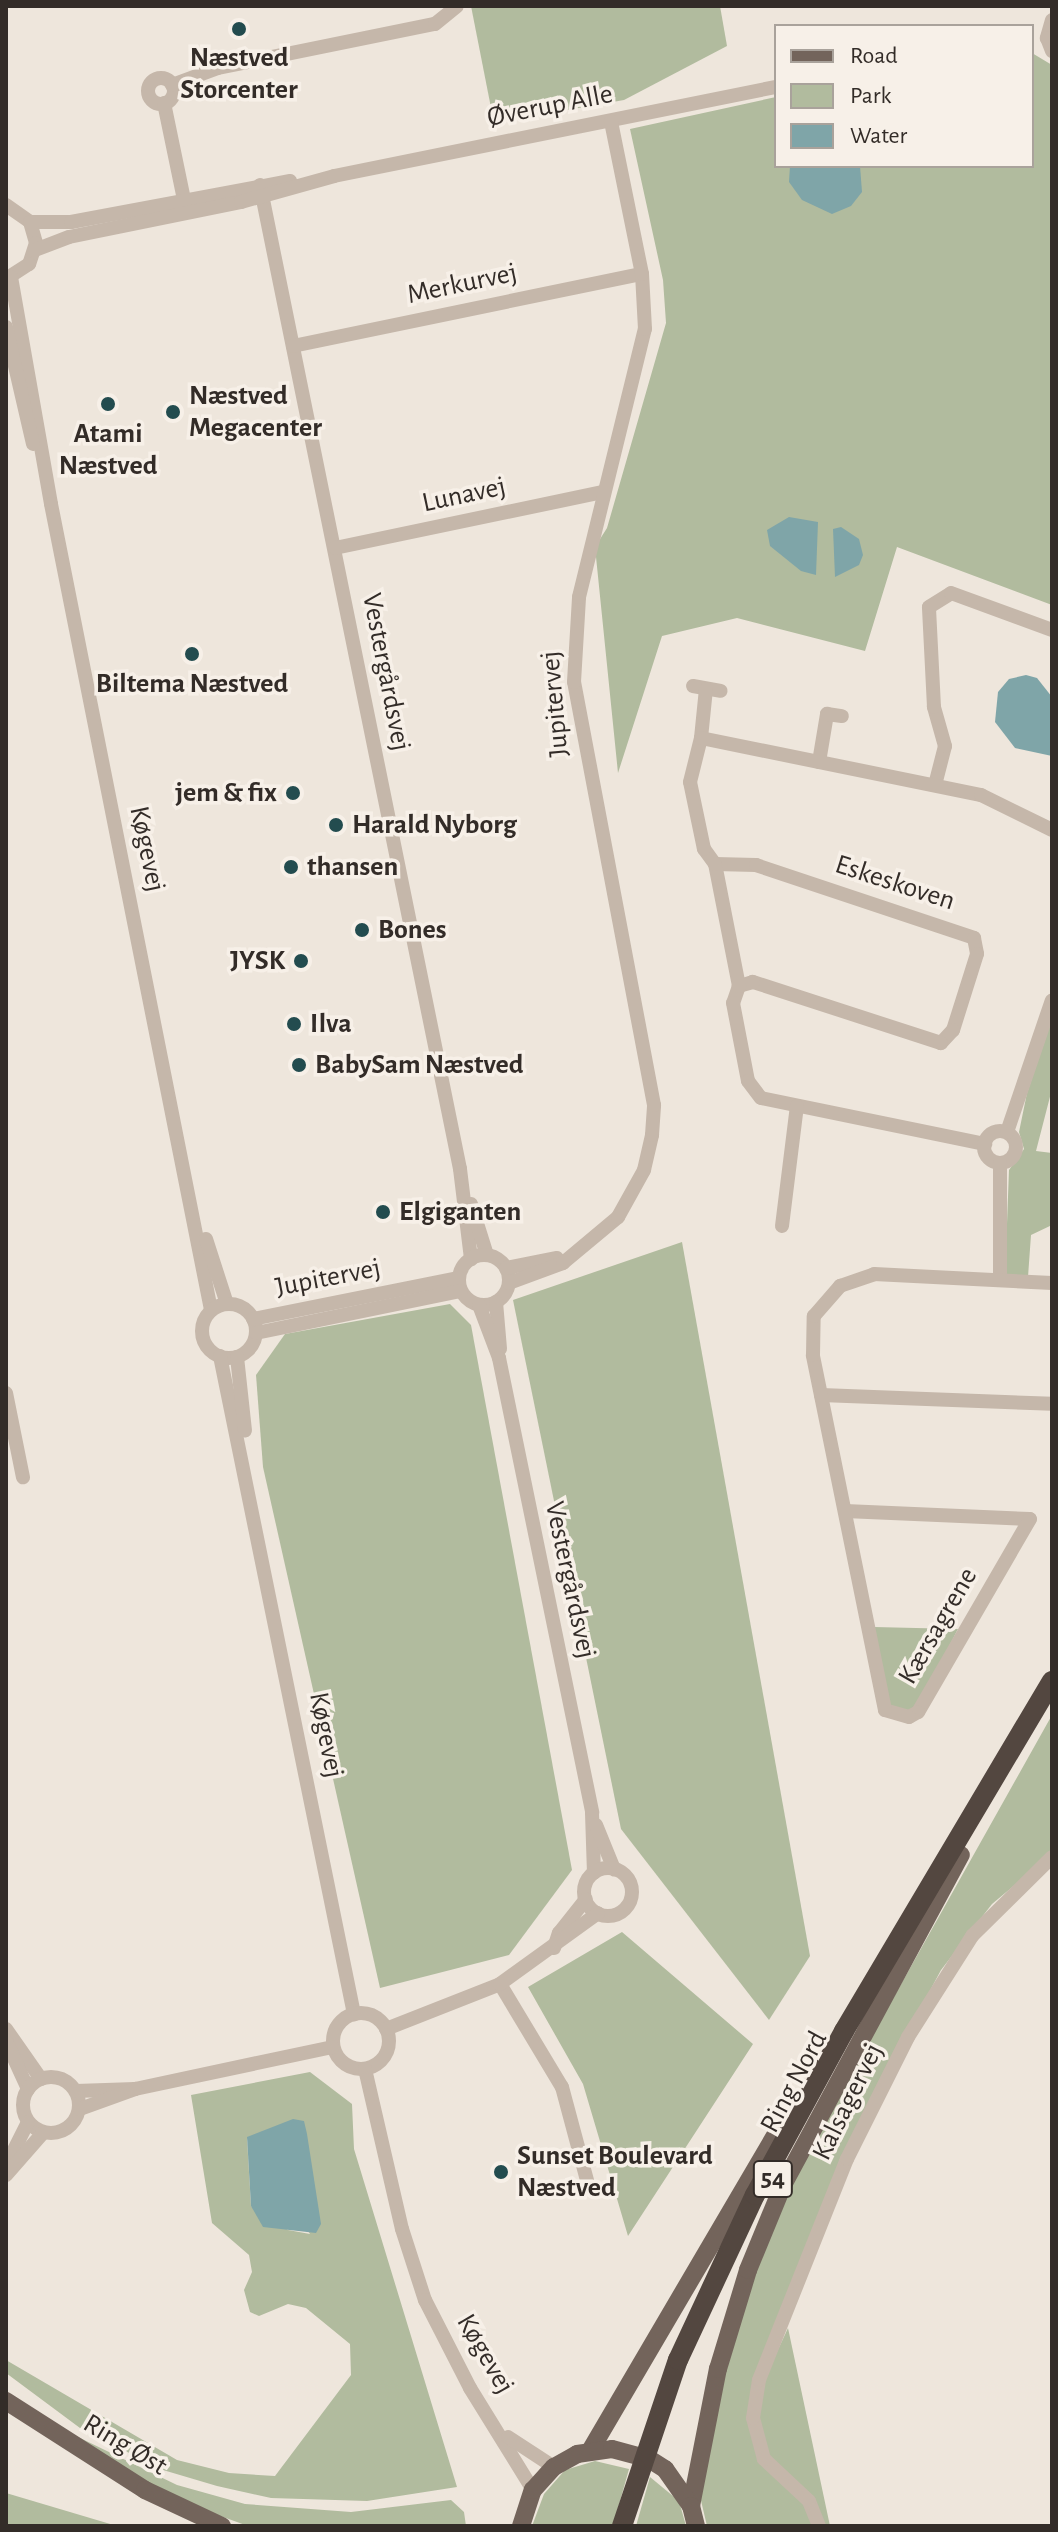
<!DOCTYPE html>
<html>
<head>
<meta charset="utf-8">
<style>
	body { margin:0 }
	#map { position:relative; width:1058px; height:2532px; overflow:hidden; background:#eee6dc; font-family:"Alegreya Sans",sans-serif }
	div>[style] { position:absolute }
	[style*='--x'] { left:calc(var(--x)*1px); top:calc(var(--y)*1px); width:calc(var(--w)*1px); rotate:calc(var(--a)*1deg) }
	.green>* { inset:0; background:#b1bb9e }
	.water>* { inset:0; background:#7fa5a8 }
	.minor>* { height:14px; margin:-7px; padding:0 7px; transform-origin:7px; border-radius:7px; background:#c5b7aa }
	.minor>.ring { margin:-7px; padding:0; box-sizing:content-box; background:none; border:14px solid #c5b7aa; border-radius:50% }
	.major>* { height:18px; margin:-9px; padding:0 9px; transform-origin:9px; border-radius:9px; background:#73645b }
	.highway>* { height:20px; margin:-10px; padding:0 10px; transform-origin:10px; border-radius:10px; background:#534740 }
	.dots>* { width:22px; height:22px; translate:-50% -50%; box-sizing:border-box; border:4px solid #f7f0e8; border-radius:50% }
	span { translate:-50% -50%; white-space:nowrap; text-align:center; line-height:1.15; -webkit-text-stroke:7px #f7f0e8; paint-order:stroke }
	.shield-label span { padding:2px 6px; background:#f7f0e8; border:2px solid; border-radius:6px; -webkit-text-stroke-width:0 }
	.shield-label { font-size:26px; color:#332c28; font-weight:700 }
	.poi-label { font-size:28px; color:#332c28; font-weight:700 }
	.left { translate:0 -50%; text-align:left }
	.right { translate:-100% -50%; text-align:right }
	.street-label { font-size:28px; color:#332c28 }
	.frame { position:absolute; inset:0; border:8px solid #332c28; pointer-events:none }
	.legend { position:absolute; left:774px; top:24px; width:260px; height:144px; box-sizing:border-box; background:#f7f0e8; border:2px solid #a9a29b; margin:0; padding:10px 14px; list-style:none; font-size:24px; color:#332c28 }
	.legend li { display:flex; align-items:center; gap:16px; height:40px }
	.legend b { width:40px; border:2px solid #a9a29b }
</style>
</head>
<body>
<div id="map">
	<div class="green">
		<div style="clip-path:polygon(471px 6px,720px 6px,727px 46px,624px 100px,494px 123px)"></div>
		<div style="clip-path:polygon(1032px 53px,1052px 65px,1052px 605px,897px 547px,865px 651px,737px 618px,662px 636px,618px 773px,595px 547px,607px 528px,666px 323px,663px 280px,630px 129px,776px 97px,776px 166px,1032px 166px)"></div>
		<div style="clip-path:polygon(1052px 1019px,1052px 1089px,1036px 1151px,1052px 1153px,1052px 1225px,1031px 1235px,1028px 1277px,1005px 1277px,1009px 1170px,1024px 1149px,1019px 1132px,1027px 1093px)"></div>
		<div style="clip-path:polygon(682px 1242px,810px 1956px,769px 2020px,621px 1829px,513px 1300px)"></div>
		<div style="clip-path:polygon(450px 1304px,471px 1325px,572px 1870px,509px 1955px,380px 1988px,263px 1467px,256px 1375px,285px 1334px)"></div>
		<div style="clip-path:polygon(874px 1627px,958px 1629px,917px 1708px,907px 1713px,889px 1706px)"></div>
		<div style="clip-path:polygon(1052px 1715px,1052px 1854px,992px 1904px,941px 1970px,840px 2159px,748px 2411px,760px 2462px,805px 2504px,813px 2526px,707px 2526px,698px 2488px,703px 2455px,754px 2270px,789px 2184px)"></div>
		<div style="clip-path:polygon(622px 1932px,753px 2044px,628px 2236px,583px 2084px,528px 1987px)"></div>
		<div style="clip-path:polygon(evenodd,310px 2072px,352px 2104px,354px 2149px,457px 2487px,367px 2501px,271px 2498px,217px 2486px,163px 2470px,80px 2428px,6px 2373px,6px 2360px,177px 2460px,229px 2473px,275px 2476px,351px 2375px,350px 2344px,306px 2308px,288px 2304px,259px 2316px,250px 2312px,244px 2290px,252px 2272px,249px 2255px,212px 2223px,191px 2095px,310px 2072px,247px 2138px,310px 2234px,288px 2230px,251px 2206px,247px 2138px)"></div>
		<div style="clip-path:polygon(788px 2328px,830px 2526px,823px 2526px,769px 2458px,758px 2418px,763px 2382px)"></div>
		<div style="clip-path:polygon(78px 2437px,177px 2485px,245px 2504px,351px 2512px,451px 2500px,464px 2512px,466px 2526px,248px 2526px,190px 2505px,119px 2468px)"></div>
		<div style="clip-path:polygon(595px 2461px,629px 2469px,613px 2526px,532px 2526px,544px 2494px,565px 2470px)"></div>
		<div style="clip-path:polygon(650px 2477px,679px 2501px,686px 2526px,636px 2526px)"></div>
		<div style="clip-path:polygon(6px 2493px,117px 2526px,6px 2526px)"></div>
	</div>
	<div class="water">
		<div style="clip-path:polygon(860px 166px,862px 192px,851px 206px,832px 214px,802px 200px,789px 182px,790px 166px)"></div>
		<div style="clip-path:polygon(789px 517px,818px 522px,816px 575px,801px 571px,770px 546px,767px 530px)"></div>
		<div style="clip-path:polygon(841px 527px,859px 539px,863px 555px,859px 565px,835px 577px,833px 529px)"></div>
		<div style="clip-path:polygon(1026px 675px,1037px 678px,1052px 697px,1052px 756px,1015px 748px,995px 722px,998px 692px,1009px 679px)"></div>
		<div style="clip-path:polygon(293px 2119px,304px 2121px,307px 2134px,321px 2224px,316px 2233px,263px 2227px,251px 2206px,247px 2137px)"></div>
	</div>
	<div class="minor">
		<div style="--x:1052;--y:20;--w:19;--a:106"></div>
		<div style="--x:1047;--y:38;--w:14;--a:69"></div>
		<div class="ring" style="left:148px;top:78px;width:12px;height:12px"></div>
		<div style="--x:172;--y:85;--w:49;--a:-20.3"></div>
		<div style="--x:218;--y:68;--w:221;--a:-11.5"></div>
		<div style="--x:435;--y:24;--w:28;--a:-39"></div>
		<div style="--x:164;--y:103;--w:108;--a:78.3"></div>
		<div style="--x:260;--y:185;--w:1004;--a:78.51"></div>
		<div style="--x:460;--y:1169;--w:91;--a:83"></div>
		<div style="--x:6;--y:205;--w:29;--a:35"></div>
		<div style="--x:30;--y:222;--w:22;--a:74"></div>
		<div style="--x:36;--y:243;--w:22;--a:108"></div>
		<div style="--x:29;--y:264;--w:27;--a:147"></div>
		<div style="--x:30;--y:222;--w:41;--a:0"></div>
		<div style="--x:71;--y:222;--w:223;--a:-10.6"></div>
		<div style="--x:35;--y:250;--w:36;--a:-21"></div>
		<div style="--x:69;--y:237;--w:176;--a:-11.5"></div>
		<div style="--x:241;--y:202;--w:97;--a:-15.6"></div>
		<div style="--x:334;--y:176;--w:451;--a:-11.4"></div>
		<div style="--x:11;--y:277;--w:230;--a:80"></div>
		<div style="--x:51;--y:504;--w:822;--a:78.77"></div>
		<div style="--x:6;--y:327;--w:120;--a:77"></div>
		<div style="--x:293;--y:346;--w:356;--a:-11.7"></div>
		<div style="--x:335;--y:548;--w:274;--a:-11.8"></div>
		<div style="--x:693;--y:686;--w:28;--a:10"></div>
		<div style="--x:701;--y:738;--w:49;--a:-84.2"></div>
		<div style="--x:819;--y:762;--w:49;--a:-80.5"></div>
		<div style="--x:827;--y:714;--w:15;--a:8"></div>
		<div style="--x:935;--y:785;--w:40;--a:-75.6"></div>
		<div style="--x:945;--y:746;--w:41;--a:-105.8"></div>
		<div style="--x:934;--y:707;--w:100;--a:-92.9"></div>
		<div style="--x:929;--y:607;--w:26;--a:-32"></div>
		<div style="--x:951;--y:593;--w:108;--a:20.1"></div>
		<div style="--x:715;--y:864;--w:41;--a:1.4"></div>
		<div style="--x:756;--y:865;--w:230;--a:18.5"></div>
		<div style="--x:974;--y:938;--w:16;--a:79"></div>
		<div style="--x:977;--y:954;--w:80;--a:107.5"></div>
		<div style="--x:953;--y:1030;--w:18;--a:133"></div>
		<div style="--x:941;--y:1043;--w:198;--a:-162"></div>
		<div style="--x:753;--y:982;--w:15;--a:164"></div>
		<div style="--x:739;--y:986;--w:18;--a:109"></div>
		<div style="--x:733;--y:1003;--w:79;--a:79.1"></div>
		<div style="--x:748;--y:1081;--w:21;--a:53"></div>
		<div style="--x:761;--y:1098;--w:229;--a:11.6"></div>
		<div style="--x:739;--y:986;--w:124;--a:-101.1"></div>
		<div style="--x:715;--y:864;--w:19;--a:-126"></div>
		<div style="--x:704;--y:849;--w:68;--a:-101.8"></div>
		<div style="--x:690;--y:782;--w:45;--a:-76"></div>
		<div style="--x:701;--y:738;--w:286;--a:11.5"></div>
		<div style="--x:981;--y:795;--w:79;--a:26.2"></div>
		<div class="ring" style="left:984px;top:1131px;width:18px;height:18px"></div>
		<div style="--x:1007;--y:1132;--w:139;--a:-71.2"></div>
		<div style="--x:471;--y:1204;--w:53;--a:72.6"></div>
		<div style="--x:782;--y:1226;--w:121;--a:-82.9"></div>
		<div style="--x:206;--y:1239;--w:68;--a:72.1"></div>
		<div class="ring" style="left:459px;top:1255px;width:36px;height:36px"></div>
		<div style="--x:506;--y:1268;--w:52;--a:-11.1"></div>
		<div style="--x:1000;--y:1280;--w:117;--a:-90"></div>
		<div style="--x:509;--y:1283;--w:58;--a:-20.3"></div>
		<div style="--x:563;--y:1263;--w:72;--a:-39.9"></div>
		<div style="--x:618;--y:1217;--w:54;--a:-61"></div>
		<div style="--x:644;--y:1170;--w:36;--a:-77"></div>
		<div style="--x:652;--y:1135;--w:30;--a:-86"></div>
		<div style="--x:654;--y:1105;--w:430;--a:-100.7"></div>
		<div style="--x:574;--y:682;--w:85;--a:-86.6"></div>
		<div style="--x:579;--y:597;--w:276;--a:-76.2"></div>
		<div style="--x:645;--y:329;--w:55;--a:-93.1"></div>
		<div style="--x:642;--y:274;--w:156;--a:-101.5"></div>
		<div style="--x:496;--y:1302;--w:47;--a:85.1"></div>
		<div class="ring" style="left:202px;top:1304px;width:40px;height:40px"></div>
		<div style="--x:479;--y:1305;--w:57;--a:69.3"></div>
		<div style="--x:499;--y:1358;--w:464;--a:78.4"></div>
		<div style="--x:592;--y:1813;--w:60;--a:88.1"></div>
		<div style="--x:253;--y:1319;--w:210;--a:-11.3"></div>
		<div style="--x:256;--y:1333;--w:209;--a:-11.6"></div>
		<div style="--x:220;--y:1356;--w:672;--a:78.49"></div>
		<div style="--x:237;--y:1357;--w:74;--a:83.8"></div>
		<div style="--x:6;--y:1393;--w:86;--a:78.6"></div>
		<div style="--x:821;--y:1395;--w:231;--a:2.2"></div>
		<div style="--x:845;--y:1511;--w:185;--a:2.5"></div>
		<div style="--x:1030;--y:1519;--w:223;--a:120.1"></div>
		<div style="--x:918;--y:1712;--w:10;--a:151"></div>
		<div style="--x:909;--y:1717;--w:25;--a:-164"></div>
		<div style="--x:885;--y:1710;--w:362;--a:-101.5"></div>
		<div style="--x:813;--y:1355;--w:39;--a:-89"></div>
		<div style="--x:814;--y:1316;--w:40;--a:-49"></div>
		<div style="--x:840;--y:1286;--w:36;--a:-19"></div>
		<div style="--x:874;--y:1274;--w:178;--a:2.9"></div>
		<div style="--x:596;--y:1825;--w:48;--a:67.8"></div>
		<div class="ring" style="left:584px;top:1868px;width:34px;height:34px"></div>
		<div style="--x:554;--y:1948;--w:16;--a:-72"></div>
		<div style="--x:559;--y:1933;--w:43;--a:-51.5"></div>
		<div style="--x:500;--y:1984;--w:120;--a:59"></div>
		<div style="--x:562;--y:2087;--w:100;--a:75"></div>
		<div class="ring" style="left:333px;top:2013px;width:42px;height:42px"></div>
		<div style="--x:6;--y:2029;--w:61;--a:55"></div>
		<div style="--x:386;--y:2029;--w:123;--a:-21.5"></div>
		<div style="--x:500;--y:1984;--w:121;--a:-35.9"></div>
		<div style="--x:6;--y:2041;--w:53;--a:65.4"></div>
		<div style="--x:365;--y:2069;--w:164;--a:77"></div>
		<div style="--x:402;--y:2229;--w:75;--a:72.1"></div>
		<div style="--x:425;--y:2300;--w:99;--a:62.9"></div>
		<div style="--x:470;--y:2388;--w:120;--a:58.3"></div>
		<div class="ring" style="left:23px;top:2077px;width:42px;height:42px"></div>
		<div style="--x:76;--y:2091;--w:59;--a:-1.9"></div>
		<div style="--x:135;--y:2089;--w:202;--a:-12"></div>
		<div style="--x:80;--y:2109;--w:59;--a:-20"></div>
		<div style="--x:6;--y:2166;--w:49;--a:-63.4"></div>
		<div style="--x:6;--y:2175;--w:56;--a:-48.6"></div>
		<div style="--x:508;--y:2437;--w:55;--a:33.1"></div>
		<div style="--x:819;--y:2526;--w:27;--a:-112"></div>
		<div style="--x:809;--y:2501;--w:62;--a:-137"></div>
		<div style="--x:764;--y:2459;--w:42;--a:-105"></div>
		<div style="--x:753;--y:2418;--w:38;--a:-81"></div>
		<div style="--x:759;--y:2380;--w:238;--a:-68.3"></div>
		<div style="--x:847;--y:2159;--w:136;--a:-63.4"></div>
		<div style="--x:908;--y:2037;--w:120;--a:-57.6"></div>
		<div style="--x:972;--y:1936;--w:112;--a:-44.6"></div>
	</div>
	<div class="major">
		<div style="--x:6;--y:2401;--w:165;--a:32.6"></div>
		<div style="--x:145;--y:2490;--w:85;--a:25.1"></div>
		<div style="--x:590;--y:2451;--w:405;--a:-59.6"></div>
		<div style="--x:691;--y:2506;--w:140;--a:-78.9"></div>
		<div style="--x:718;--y:2369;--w:103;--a:-73.1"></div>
		<div style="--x:748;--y:2270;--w:92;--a:-67.6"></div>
		<div style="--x:783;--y:2185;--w:375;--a:-61.7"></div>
		<div style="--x:521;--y:2526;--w:38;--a:-72"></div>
		<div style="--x:533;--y:2490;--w:31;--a:-48"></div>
		<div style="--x:554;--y:2467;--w:26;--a:-29"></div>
		<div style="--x:577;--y:2454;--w:35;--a:-8"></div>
		<div style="--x:612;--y:2449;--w:38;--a:15"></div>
		<div style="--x:649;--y:2459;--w:19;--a:32"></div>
		<div style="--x:665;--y:2469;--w:45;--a:54.9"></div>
		<div style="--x:691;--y:2506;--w:21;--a:76"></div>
	</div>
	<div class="highway">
		<div style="--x:622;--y:2526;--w:175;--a:-71.4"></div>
		<div style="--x:678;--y:2360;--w:182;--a:-65"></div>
		<div style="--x:755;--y:2195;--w:187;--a:-61.5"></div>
		<div style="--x:844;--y:2031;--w:407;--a:-59.3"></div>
	</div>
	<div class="dots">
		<div style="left:239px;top:29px;background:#234c4f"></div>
		<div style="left:108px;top:404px;background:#234c4f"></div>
		<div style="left:173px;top:412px;background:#234c4f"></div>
		<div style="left:192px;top:654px;background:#234c4f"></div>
		<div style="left:293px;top:793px;background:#234c4f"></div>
		<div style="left:336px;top:825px;background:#234c4f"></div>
		<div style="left:291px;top:867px;background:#234c4f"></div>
		<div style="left:362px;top:930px;background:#234c4f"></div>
		<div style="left:301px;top:961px;background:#234c4f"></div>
		<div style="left:294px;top:1024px;background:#234c4f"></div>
		<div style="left:299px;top:1065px;background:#234c4f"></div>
		<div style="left:383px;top:1212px;background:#234c4f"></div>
		<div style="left:501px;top:2172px;background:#234c4f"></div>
	</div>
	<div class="shield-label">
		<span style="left:773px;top:2179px">54</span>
	</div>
	<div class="poi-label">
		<span style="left:239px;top:74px">Næstved<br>Storcenter</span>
		<span class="left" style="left:189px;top:412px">Næstved<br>Megacenter</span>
		<span style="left:108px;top:450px">Atami<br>Næstved</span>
		<span style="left:192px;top:684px">Biltema Næstved</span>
		<span class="right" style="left:277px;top:793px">jem &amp; fix</span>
		<span class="left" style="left:352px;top:825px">Harald Nyborg</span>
		<span class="left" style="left:307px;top:867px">thansen</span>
		<span class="left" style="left:378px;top:930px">Bones</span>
		<span class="right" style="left:285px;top:961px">JYSK</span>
		<span class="left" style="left:310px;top:1024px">Ilva</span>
		<span class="left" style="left:315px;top:1065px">BabySam Næstved</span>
		<span class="left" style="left:399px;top:1212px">Elgiganten</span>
		<span class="left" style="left:517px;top:2172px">Sunset Boulevard<br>Næstved</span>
	</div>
	<div class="street-label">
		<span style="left:550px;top:106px;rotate:-11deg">Øverup Alle</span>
		<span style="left:462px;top:284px;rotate:-12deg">Merkurvej</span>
		<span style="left:464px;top:495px;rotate:-12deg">Lunavej</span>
		<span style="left:386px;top:672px;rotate:79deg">Vestergårdsvej</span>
		<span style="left:555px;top:704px;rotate:-95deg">Jupitervej</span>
		<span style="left:147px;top:849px;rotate:78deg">Køgevej</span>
		<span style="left:895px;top:883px;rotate:18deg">Eskeskoven</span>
		<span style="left:328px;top:1278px;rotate:-11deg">Jupitervej</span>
		<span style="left:570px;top:1580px;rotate:78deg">Vestergårdsvej</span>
		<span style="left:938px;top:1626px;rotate:-60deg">Kærsagrene</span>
		<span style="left:326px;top:1735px;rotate:79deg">Køgevej</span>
		<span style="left:794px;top:2082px;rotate:-62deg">Ring Nord</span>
		<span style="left:848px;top:2102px;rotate:-64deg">Kalsagervej</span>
		<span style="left:485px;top:2354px;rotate:60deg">Køgevej</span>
		<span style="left:125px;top:2445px;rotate:31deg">Ring Øst</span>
	</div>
	<div class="frame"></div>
	<ul class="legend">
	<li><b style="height:10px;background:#73645b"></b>Road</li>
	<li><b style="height:22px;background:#b1bb9e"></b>Park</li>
	<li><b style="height:22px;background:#7fa5a8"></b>Water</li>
	</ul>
</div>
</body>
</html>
